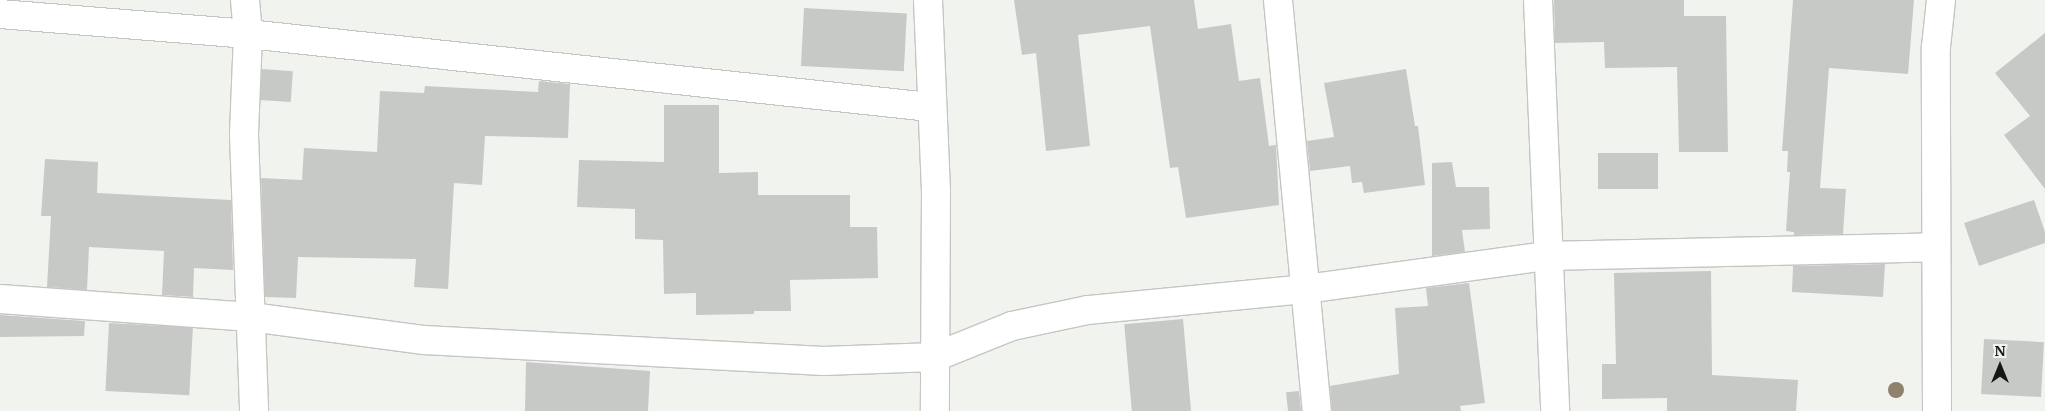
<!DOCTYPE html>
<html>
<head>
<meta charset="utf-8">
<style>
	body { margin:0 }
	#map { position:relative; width:2045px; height:411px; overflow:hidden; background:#f1f3ef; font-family:Merriweather,serif }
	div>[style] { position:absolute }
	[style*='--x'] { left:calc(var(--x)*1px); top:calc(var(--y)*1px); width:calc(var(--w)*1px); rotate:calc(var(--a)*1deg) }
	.building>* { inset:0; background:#c7c9c7; transform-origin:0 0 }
	.roads { filter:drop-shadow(1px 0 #c5c6c3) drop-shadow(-1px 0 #c5c6c3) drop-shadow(0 1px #c5c6c3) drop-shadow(0 -1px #c5c6c3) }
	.minor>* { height:28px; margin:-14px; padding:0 14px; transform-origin:14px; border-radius:14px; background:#fff }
	.trees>* { width:16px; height:16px; margin:-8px; border-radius:50%; background:#8f826c }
	span { translate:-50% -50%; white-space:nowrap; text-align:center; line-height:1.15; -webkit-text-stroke:4.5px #f1f3ef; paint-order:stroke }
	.north { position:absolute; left:1975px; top:341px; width:50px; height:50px; -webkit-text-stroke:4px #f1f3ef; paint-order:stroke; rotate:0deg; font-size:14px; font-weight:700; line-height:20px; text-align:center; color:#161716 }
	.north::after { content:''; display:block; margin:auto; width:18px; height:22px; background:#161716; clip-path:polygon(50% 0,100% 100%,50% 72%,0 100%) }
</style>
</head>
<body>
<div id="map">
	<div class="building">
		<div style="clip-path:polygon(1014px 0,1194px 0,1198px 29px,1231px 24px,1239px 81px,1260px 78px,1269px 146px,1276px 145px,1279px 205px,1186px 218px,1178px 167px,1170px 168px,1150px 26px,1078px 35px,1090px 146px,1046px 151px,1036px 53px,1022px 55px)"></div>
		<div style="clip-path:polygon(1554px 0,1684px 0,1684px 16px,1726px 16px,1728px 152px,1679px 152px,1677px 67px,1605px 68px,1604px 42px,1555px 43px)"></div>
		<div style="clip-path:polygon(1793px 0,1914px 0,1908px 74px,1829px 68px,1820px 188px,1846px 189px,1843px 234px,1794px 235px,1794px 232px,1786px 231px,1790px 172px,1787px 172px,1788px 151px,1782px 151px)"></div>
		<div style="left:804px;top:8px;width:103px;height:58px;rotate:3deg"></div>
		<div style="clip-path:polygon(2045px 33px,2045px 189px,2004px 135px,2030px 116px,1995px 73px)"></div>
		<div style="left:262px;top:69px;width:31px;height:31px;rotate:4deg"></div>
		<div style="clip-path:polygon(1406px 69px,1415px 126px,1418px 126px,1425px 185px,1364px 193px,1362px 182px,1352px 183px,1350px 166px,1310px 171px,1307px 141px,1334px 137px,1324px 83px)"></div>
		<div style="clip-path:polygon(539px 81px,570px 84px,568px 138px,485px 136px,482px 185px,454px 183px,448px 289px,414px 287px,416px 259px,298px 257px,296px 298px,265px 297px,261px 178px,302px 180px,304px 148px,377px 152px,380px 91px,424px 93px,425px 86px,538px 92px)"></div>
		<div style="clip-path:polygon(664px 105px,719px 105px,719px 173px,758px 172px,758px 195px,850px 195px,850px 227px,877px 227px,878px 278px,790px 280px,791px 311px,754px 311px,754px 314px,696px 315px,696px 293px,664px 294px,663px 240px,635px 239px,635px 209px,577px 207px,579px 160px,664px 162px)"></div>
		<div style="left:1658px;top:153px;width:36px;height:60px;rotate:90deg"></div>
		<div style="clip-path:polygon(45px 159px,98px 162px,97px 193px,231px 200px,233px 270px,194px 268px,193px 297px,162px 295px,164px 251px,89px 247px,87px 290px,47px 287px,51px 216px,41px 216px)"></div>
		<div style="clip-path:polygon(1452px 162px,1456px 187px,1489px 187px,1490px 229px,1462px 230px,1465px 252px,1432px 256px,1432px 163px)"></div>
		<div style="clip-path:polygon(2034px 200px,2045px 232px,2045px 243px,1979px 266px,1964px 223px)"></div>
		<div style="clip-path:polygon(1885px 264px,1883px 297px,1792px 292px,1793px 266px)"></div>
		<div style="clip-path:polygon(1711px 271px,1712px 375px,1798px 380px,1796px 411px,1667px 411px,1667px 398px,1602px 399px,1602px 364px,1616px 364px,1614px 273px)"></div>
		<div style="clip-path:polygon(1469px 283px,1485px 403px,1460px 406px,1461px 411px,1332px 411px,1330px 386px,1399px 374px,1395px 308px,1428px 306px,1426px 288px)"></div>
		<div style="clip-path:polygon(0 315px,85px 321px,84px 336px,0 337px)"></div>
		<div style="left:1183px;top:319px;width:92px;height:59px;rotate:85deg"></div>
		<div style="left:109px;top:323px;width:84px;height:68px;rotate:3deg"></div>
		<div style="left:1984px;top:339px;width:60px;height:55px;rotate:3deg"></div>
		<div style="clip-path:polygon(526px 362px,650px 371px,648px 411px,525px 411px)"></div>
		<div style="left:1299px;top:391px;width:20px;height:13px;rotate:84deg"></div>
	</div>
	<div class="roads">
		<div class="minor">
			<div style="--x:245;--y:0;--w:34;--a:85"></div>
			<div style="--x:248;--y:34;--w:101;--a:92.3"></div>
			<div style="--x:244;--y:135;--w:276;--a:87.9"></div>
			<div style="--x:928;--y:0;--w:191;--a:87.6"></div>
			<div style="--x:936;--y:191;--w:220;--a:90.3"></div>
			<div style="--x:1278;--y:0;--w:413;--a:84.6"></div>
			<div style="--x:1538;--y:0;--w:411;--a:87.6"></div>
			<div style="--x:0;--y:14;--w:249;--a:4.6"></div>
			<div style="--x:248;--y:34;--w:686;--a:6.11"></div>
			<div style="--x:0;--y:299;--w:252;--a:4.1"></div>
			<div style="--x:251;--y:317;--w:175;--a:7.6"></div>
			<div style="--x:424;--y:340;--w:400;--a:3"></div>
			<div style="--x:823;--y:361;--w:112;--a:-2"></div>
			<div style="--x:935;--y:357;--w:83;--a:-21.9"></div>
			<div style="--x:1012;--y:326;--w:78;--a:-11.9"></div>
			<div style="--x:1088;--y:310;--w:219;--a:-5.5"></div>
			<div style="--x:1306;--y:289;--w:244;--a:-7.8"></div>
			<div style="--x:1548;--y:256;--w:388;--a:-1.3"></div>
			<div style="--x:1937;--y:411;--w:364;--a:-90.2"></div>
			<div style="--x:1936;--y:47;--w:47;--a:-83.9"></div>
		</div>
	</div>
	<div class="trees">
		<div style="left:1896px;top:390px"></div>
	</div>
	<div class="north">N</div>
</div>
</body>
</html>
